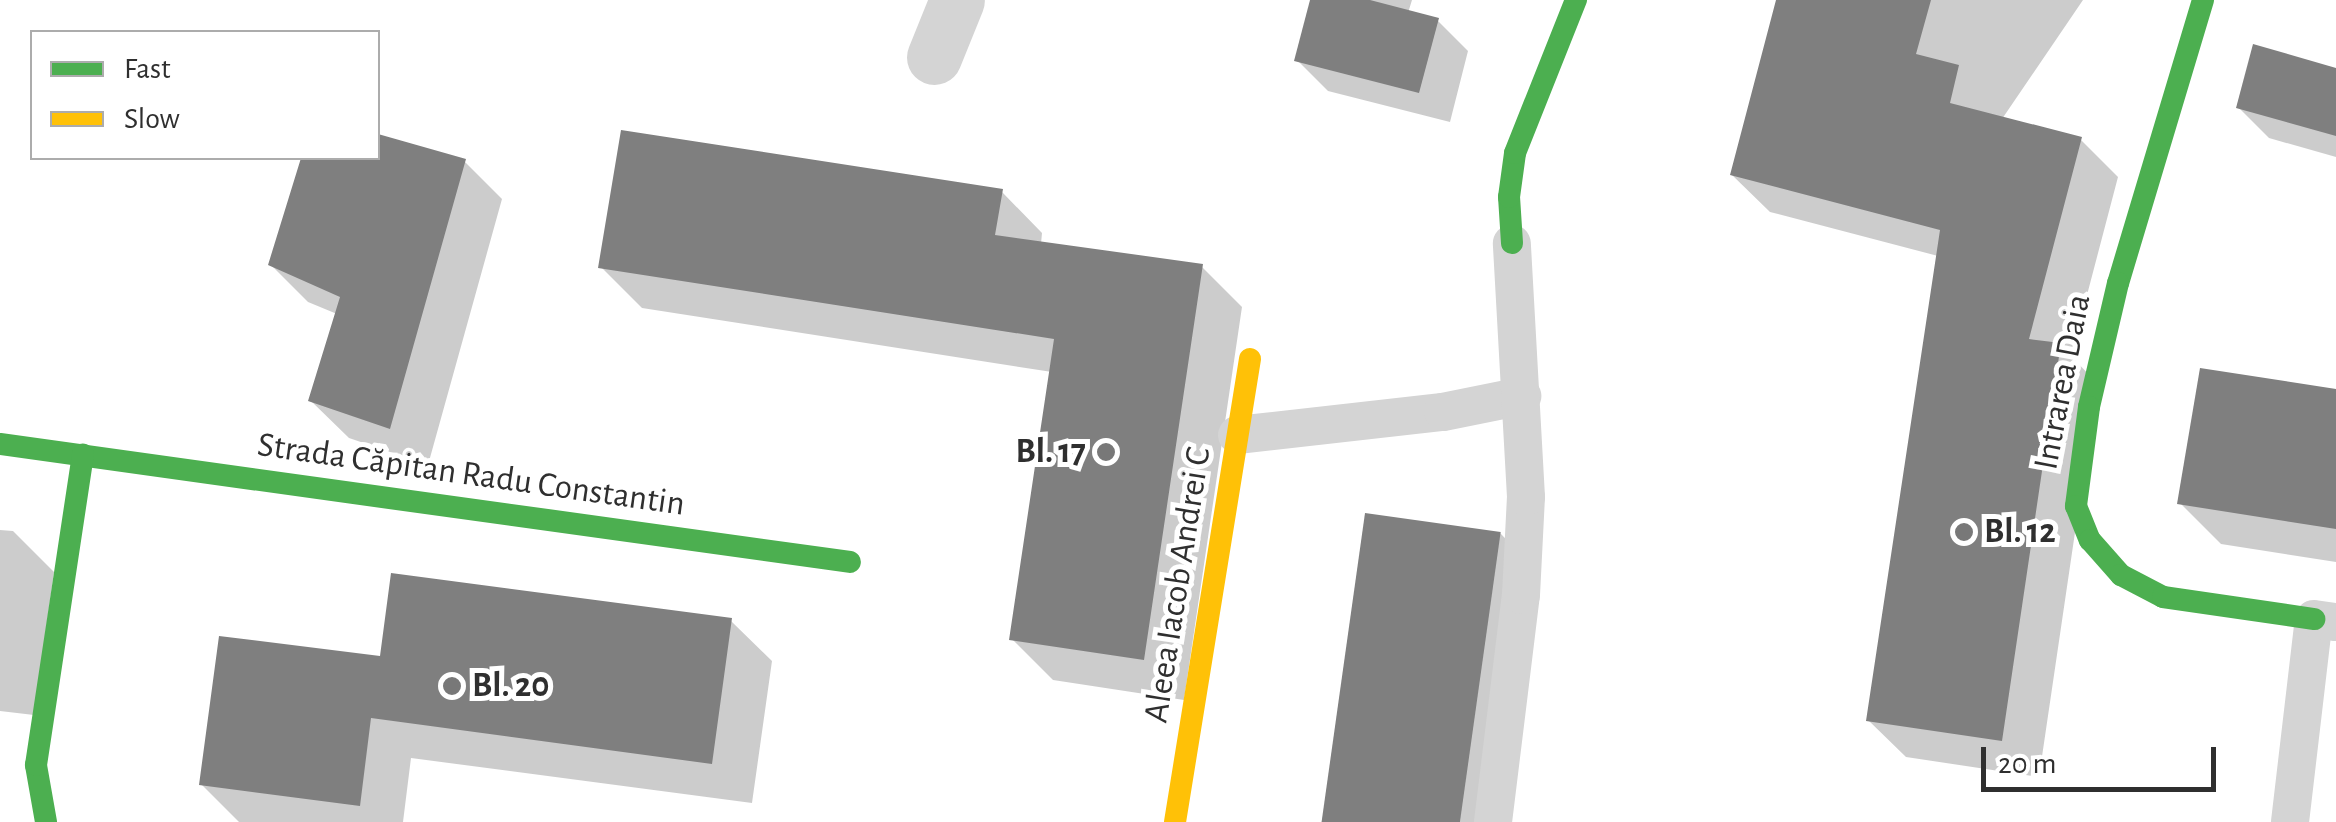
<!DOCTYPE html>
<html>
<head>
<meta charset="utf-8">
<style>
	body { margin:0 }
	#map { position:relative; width:2336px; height:822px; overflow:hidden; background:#fff; font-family:"Alegreya Sans",sans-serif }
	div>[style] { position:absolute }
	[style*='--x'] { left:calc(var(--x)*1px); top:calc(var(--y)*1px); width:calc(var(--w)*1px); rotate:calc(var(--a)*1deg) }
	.shadow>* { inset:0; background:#0003 }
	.building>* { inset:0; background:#7f7f7f; transform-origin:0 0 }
	.lane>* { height:38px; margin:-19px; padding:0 19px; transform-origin:19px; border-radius:19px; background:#d4d4d4 }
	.street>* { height:55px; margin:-27.5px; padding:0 27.5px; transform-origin:27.5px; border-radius:27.5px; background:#d4d4d4 }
	.fast>* { height:22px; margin:-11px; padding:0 11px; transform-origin:11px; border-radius:11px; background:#4caf50 }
	.slow>* { height:22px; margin:-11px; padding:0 11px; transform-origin:11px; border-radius:11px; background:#ffc107 }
	.dots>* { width:28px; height:28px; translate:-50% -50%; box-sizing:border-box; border:5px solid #fff; border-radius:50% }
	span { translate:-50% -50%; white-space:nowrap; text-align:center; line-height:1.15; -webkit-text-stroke:10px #fff; paint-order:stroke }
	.street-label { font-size:35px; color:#2f2f2f }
	.poi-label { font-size:35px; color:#2f2f2f; font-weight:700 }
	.right { translate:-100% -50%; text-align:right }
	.left { translate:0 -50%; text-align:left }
	.legend { position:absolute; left:30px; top:30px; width:350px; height:130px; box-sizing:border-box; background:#fff; border:2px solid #acacac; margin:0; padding:12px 18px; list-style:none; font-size:30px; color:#2f2f2f }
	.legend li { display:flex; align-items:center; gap:20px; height:50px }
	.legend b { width:50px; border:2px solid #acacac }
	.scale { position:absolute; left:1981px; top:747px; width:235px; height:45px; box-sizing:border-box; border:5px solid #2f2f2f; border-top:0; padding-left:12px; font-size:30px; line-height:35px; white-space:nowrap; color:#2f2f2f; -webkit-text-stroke:8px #fff; paint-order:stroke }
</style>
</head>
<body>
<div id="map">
	<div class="shadow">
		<div style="clip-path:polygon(1313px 0,1412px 0,1408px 13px,1437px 20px,1468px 51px,1450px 122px,1328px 91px,1297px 60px)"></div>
		<div style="clip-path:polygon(1779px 0,2083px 0,2002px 119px,2081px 140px,2118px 177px,2071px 356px,2097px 383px,2039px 777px,1906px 757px,1868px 720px,1938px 256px,1770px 212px,1732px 175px)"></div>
		<div style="clip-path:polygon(2336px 71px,2336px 157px,2269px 138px,2239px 108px)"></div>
		<div style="clip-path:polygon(378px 137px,464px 161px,502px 199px,428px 465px,349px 438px,311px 401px,337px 314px,308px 302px,270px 264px,304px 158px,378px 158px)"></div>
		<div style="clip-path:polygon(1002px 192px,1042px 233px,1041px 244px,1202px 267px,1242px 307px,1184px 700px,1053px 680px,1012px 639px,1052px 372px,642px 308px,601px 267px)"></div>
		<div style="clip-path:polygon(2336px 392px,2336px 562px,2221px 544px,2180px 503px)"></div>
		<div style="clip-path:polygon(0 530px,13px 531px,54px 572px,34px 715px,0 711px)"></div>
		<div style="clip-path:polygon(1500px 533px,1540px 574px,1508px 822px,1328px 822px)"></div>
		<div style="clip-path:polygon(731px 621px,772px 661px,752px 803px,411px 758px,403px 822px,239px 822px,201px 784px,382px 659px)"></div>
	</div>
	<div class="building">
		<div style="clip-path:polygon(1310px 0,1370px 0,1439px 18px,1419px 93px,1294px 61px)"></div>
		<div style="clip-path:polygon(1776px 0,1931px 0,1916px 54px,1959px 65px,1950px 103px,2082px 137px,2029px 339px,2061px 343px,2002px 741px,1866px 721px,1940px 230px,1730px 175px)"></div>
		<div style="clip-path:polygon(2253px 44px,2336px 68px,2336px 136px,2236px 108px)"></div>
		<div style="clip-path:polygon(621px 130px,1003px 189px,995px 235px,1203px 264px,1144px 660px,1009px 640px,1054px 339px,598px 268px)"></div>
		<div style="clip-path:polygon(378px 134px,466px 159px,390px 429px,308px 401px,340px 297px,268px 265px,301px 158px,378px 158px)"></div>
		<div style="clip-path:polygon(2200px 368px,2336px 389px,2336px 529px,2177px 504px)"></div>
		<div style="left:1365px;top:513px;width:137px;height:312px;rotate:8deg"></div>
		<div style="clip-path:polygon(391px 573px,732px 618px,712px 764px,371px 718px,360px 806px,199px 785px,219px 636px,380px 656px)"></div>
	</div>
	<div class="lane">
		<div style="--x:1237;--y:435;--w:207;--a:-6.4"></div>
		<div style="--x:1443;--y:412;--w:81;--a:-11.4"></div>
		<div style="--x:1493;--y:822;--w:229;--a:-83"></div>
		<div style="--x:1521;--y:595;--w:98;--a:-87.1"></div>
		<div style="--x:1526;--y:497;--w:254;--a:-93.2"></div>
		<div style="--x:2290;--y:822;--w:204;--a:-83.3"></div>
		<div style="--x:2314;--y:619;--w:22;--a:8"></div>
	</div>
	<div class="street">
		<div style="--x:934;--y:57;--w:61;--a:-68"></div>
	</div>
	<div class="fast">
		<div style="--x:2203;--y:0;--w:295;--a:106.7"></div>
		<div style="--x:2118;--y:283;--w:127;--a:103.2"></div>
		<div style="--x:2089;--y:407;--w:100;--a:97.5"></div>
		<div style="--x:2076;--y:506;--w:37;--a:68"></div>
		<div style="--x:2090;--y:540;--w:47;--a:48.5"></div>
		<div style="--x:2121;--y:575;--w:47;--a:27.6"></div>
		<div style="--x:2163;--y:597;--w:153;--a:8.3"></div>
		<div style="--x:1512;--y:243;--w:46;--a:-93.7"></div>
		<div style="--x:1509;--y:197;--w:44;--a:-82.2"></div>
		<div style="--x:1515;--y:153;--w:165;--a:-68.3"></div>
		<div style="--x:0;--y:444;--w:858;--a:7.9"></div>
		<div style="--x:46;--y:822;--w:58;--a:-100"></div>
		<div style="--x:36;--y:765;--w:314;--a:-81.4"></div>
	</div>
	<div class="slow">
		<div style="--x:1175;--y:822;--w:469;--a:-80.8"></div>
	</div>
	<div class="dots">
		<div style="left:1106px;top:452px;background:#787878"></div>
		<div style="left:1964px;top:532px;background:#787878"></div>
		<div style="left:452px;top:686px;background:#787878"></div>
	</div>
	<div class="street-label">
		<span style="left:2063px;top:382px;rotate:-79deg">Intrarea Daia</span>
		<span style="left:471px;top:475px;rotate:8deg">Strada Căpitan Radu Constantin</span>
		<span style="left:1178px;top:585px;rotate:-81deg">Aleea Iacob Andrei C</span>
	</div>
	<div class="poi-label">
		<span class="right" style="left:1086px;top:452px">Bl. 17</span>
		<span class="left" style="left:1984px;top:532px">Bl. 12</span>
		<span class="left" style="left:472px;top:686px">Bl. 20</span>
	</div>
	<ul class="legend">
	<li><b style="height:12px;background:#4caf50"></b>Fast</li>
	<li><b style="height:12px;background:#ffc107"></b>Slow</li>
	</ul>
	<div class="scale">20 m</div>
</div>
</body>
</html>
